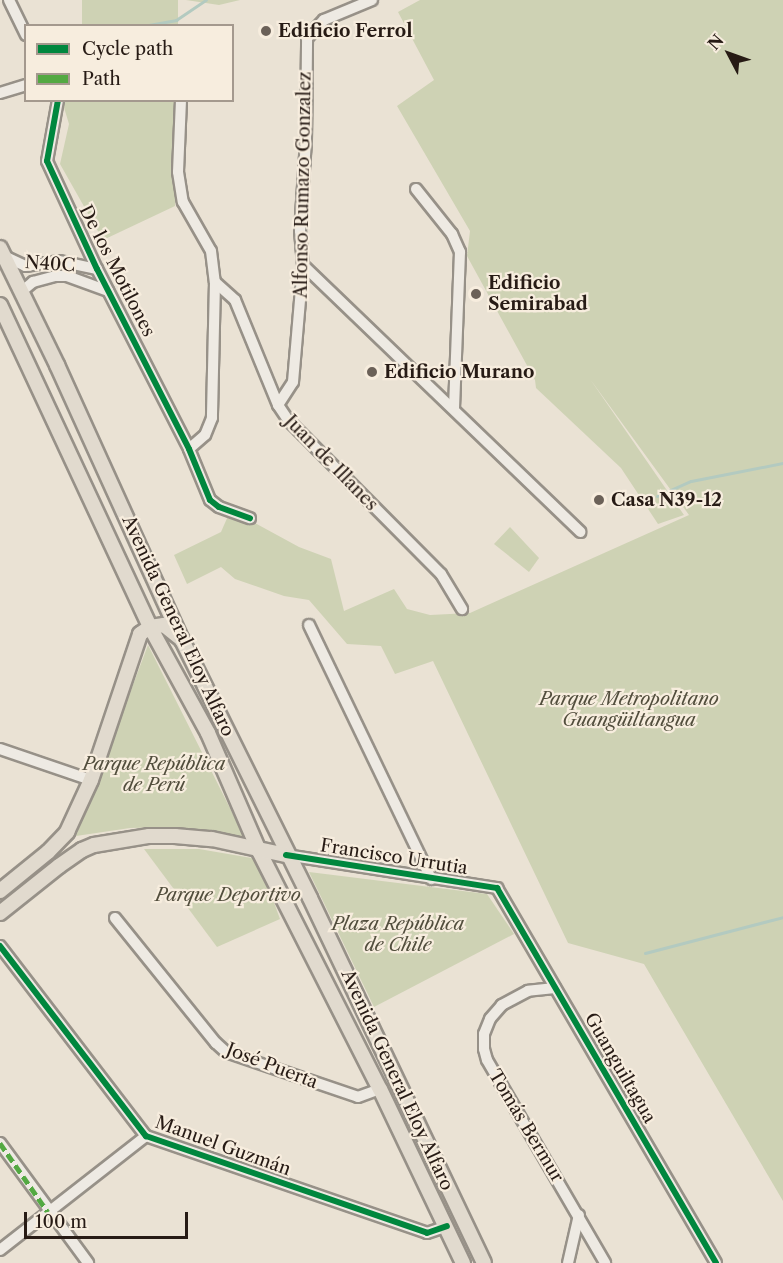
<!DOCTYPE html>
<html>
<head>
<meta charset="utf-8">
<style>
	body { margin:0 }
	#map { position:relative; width:783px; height:1263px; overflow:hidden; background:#eae2d4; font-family:"Libre Caslon Text",serif }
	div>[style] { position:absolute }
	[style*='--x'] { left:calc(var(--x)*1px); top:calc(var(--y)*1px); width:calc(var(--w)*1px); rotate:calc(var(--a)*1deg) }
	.green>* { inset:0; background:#ced2b4; transform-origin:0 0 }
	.stream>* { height:3px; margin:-1.5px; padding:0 1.5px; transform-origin:1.5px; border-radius:1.5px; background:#b3cac0 }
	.roads { filter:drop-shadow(2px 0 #979188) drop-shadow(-2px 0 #979188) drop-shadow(0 2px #979188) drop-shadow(0 -2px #979188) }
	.minor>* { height:10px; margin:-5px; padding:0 5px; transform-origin:5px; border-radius:5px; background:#eeeae3 }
	.major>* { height:14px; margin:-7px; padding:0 7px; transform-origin:7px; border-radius:7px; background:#e1dace }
	.quiet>* { height:4.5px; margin-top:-2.25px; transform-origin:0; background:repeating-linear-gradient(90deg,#53a942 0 9px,transparent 0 13.5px) }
	.cycleway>* { height:6px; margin:-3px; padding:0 3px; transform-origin:3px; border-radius:3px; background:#00873e }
	.dots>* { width:16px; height:16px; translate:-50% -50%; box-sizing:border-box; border:3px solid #f7edde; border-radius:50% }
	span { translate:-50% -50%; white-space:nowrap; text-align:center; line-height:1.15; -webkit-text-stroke:4.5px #f7edde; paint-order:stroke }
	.poi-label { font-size:18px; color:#271b15; font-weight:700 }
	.left { translate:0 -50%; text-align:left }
	.street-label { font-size:18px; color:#271b15 }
	.park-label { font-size:18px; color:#524e3d; font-style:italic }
	.legend { position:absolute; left:24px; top:24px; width:210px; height:78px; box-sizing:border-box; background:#f7edde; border:2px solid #a4998e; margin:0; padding:8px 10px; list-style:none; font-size:18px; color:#271b15 }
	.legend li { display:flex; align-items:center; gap:12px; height:30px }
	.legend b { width:30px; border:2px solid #a4998e }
	.north { position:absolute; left:699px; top:24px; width:60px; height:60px; -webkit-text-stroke:4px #f7edde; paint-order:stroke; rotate:311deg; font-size:16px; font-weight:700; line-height:24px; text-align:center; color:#271b15 }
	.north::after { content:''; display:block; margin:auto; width:21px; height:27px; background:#271b15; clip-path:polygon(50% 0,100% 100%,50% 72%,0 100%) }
	.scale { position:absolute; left:24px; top:1212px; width:164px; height:27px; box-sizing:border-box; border:3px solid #271b15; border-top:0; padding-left:8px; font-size:18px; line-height:21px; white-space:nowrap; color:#271b15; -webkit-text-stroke:4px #f7edde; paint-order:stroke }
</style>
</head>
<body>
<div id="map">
	<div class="green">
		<div style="left:82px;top:0;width:96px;height:27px"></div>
		<div style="clip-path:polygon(186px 0,240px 0,219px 5px)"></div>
		<div style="clip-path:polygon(420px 0,783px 0,783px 1201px,644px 964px,568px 943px,433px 661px,395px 674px,381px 646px,347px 644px,309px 600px,284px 596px,235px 579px,221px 567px,187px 584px,174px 555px,221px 532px,228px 516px,253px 522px,299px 547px,331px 559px,344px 611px,394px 589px,407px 609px,430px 615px,470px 613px,689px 515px,590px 379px,684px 515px,658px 524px,621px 468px,536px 388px,535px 380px,467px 256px,470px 231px,397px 106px,434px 80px,398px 12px)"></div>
		<div style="clip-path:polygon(62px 101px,176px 101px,175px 206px,103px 240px,60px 164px,69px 124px)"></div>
		<div style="clip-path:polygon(510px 527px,539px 558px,529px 572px,494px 544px)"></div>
		<div style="clip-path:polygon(148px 645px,246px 840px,171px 827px,130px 828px,76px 836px)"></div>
		<div style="clip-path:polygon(144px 849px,199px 849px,258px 859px,280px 919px,217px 947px)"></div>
		<div style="clip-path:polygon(309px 872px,487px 894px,514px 934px,374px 1007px)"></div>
	</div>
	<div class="stream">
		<div style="--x:143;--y:26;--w:34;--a:-10"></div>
		<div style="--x:176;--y:20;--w:36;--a:-34"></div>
		<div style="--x:657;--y:496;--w:37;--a:-24"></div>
		<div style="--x:691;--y:481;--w:94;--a:-11.1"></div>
		<div style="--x:645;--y:953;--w:143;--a:-14.6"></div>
	</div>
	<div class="roads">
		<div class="minor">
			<div style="--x:9;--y:0;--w:39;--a:64"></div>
			<div style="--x:0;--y:93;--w:27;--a:-17"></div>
			<div style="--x:58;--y:100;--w:62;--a:100.2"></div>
			<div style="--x:47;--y:161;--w:119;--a:65.2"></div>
			<div style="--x:97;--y:269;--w:202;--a:62.9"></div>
			<div style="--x:189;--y:449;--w:55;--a:67.6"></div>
			<div style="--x:210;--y:500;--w:11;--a:38"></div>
			<div style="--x:219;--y:507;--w:33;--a:20"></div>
			<div style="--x:181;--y:100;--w:72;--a:92.4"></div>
			<div style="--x:178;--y:172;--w:30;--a:81"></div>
			<div style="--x:183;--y:202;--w:56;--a:60.3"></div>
			<div style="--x:211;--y:251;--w:31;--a:83"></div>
			<div style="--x:215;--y:282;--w:136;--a:91.3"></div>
			<div style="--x:212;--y:418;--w:18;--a:112"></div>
			<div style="--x:205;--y:435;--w:21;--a:139"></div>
			<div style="--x:416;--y:189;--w:58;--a:51.3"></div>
			<div style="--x:452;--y:234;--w:20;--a:66"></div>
			<div style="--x:460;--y:252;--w:157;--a:92.2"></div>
			<div style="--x:4;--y:256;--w:23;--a:25"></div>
			<div style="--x:25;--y:266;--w:34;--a:-8"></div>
			<div style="--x:59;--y:261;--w:39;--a:12"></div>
			<div style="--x:303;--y:265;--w:385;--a:43.9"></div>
			<div style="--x:215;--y:282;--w:27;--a:42"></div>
			<div style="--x:235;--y:300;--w:113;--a:67.7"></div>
			<div style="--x:278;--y:405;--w:18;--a:56"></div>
			<div style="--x:288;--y:420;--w:217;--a:45.2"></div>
			<div style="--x:441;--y:574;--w:41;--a:59"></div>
			<div style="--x:21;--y:292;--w:16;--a:-40"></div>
			<div style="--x:33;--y:282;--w:24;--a:-15"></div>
			<div style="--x:56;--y:276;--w:11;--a:0"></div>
			<div style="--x:67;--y:276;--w:44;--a:20.1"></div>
			<div style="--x:278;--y:405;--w:27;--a:-57"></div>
			<div style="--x:293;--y:382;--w:117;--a:-85.1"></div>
			<div style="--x:303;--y:265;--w:34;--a:-95"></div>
			<div style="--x:300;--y:231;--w:90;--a:-86.2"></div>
			<div style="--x:306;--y:141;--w:103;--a:-89.4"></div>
			<div style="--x:307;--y:38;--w:25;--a:-47"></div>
			<div style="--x:324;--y:20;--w:52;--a:-22.6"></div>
			<div style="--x:309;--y:625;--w:282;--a:64.3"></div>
			<div style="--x:0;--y:749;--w:96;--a:18.8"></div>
			<div style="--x:286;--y:855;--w:214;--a:8.9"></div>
			<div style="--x:497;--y:888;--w:434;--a:59.7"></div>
			<div style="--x:115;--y:918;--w:161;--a:51.1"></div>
			<div style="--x:216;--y:1043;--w:13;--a:42"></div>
			<div style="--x:226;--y:1052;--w:139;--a:18.8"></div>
			<div style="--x:358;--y:1097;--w:23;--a:-20"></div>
			<div style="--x:0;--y:946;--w:240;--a:52.5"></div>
			<div style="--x:146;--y:1136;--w:297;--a:19"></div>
			<div style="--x:427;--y:1233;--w:21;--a:-19"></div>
			<div style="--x:555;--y:988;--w:27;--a:174"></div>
			<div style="--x:528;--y:991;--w:30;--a:152"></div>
			<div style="--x:502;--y:1005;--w:18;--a:131"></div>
			<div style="--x:490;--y:1019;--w:16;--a:112"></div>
			<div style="--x:484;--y:1034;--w:15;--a:90"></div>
			<div style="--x:484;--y:1049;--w:11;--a:75"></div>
			<div style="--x:487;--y:1060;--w:235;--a:59.8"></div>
			<div style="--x:0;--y:1143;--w:149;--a:53.7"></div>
			<div style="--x:0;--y:1250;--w:185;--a:-38"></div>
			<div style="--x:568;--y:1263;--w:49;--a:-77.1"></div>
		</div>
		<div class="major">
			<div style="--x:0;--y:248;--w:130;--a:64"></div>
			<div style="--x:57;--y:365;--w:302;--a:65.6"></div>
			<div style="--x:182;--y:640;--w:288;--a:63.6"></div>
			<div style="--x:310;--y:898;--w:404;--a:64.5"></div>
			<div style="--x:0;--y:305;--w:355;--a:65"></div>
			<div style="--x:150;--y:627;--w:121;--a:61.3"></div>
			<div style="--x:208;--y:733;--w:129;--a:66.6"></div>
			<div style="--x:259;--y:851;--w:267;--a:63.1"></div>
			<div style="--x:380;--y:1089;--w:193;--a:64.5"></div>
			<div style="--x:0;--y:891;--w:62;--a:-39.1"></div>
			<div style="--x:48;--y:852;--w:28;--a:-46"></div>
			<div style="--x:67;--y:832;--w:57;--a:-65.2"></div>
			<div style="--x:91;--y:780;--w:154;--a:-71.4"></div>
			<div style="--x:140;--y:634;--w:12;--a:-35"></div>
			<div style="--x:150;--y:627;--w:14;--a:-8"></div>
			<div style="--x:164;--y:625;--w:19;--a:39"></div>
			<div style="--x:0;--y:913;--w:75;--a:-38.5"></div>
			<div style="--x:59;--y:866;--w:28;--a:-35"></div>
			<div style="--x:82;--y:850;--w:13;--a:-23"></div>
			<div style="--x:94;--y:845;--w:56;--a:-9.3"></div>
			<div style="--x:149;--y:836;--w:26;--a:0"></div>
			<div style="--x:175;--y:836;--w:37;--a:5"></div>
			<div style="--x:212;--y:839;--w:76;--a:12.2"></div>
		</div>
	</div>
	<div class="quiet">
		<div style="--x:0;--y:1143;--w:84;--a:55.2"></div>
	</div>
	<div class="cycleway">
		<div style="--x:58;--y:100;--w:62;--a:100.2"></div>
		<div style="--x:47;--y:161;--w:119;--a:65.2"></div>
		<div style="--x:97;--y:269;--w:202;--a:62.9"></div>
		<div style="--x:189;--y:449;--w:55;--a:67.6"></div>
		<div style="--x:210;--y:500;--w:11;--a:38"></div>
		<div style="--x:219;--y:507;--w:33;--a:20"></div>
		<div style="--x:286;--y:855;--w:214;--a:8.9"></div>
		<div style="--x:497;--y:888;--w:434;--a:59.7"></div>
		<div style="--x:0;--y:946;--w:240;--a:52.5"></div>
		<div style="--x:146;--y:1136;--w:297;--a:19"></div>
		<div style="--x:427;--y:1233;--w:21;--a:-19"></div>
	</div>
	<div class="dots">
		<div style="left:266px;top:31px;background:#6b6158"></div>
		<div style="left:476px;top:294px;background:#6b6158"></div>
		<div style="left:372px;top:372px;background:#6b6158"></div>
		<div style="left:599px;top:500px;background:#6b6158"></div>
	</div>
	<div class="poi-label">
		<span class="left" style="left:278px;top:31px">Edificio Ferrol</span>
		<span class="left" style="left:488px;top:294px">Edificio<br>Semirabad</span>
		<span class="left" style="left:384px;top:372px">Edificio Murano</span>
		<span class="left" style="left:611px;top:500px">Casa N39-12</span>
	</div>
	<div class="street-label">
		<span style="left:303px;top:185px;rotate:-89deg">Alfonso Rumazo Gonzalez</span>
		<span style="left:50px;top:264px;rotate:4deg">N40C</span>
		<span style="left:117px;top:271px;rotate:63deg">De los Motilones</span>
		<span style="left:331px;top:463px;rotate:46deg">Juan de Illanes</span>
		<span style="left:178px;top:626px;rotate:65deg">Avenida General Eloy Alfaro</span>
		<span style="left:394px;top:857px;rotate:9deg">Francisco Urrutia</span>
		<span style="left:272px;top:1066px;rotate:21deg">José Puerta</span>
		<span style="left:620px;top:1068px;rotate:60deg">Guanguiltagua</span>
		<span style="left:397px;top:1080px;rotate:65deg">Avenida General Eloy Alfaro</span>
		<span style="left:526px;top:1126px;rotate:59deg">Tomás Bermur</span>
		<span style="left:223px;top:1146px;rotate:20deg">Manuel Guzmán</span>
	</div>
	<div class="park-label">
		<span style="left:629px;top:710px">Parque Metropolitano<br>Guangüiltangua</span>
		<span style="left:154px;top:775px">Parque República<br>de Perú</span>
		<span style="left:228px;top:895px">Parque Deportivo</span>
		<span style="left:398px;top:935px">Plaza República<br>de Chile</span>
	</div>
	<ul class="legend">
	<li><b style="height:8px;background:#00873e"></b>Cycle path</li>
	<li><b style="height:8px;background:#53a942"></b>Path</li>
	</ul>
	<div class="north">N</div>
	<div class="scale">100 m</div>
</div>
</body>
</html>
